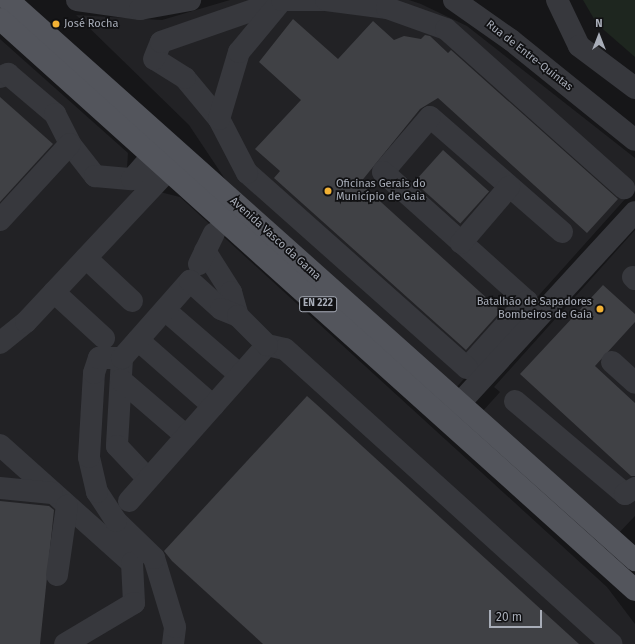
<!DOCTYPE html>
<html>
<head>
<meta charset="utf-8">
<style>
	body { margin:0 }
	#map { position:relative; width:635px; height:644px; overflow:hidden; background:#161618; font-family:"Fira Sans",sans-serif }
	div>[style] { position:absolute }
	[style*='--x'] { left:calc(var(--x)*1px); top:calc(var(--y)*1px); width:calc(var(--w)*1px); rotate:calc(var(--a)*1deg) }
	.built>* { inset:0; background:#222225 }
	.green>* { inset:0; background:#1e261f }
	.building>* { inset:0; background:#404145; transform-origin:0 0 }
	.minor>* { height:22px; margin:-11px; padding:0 11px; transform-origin:11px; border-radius:11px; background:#37383d }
	.major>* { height:22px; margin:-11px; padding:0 11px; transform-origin:11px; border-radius:11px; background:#53555c }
	.dots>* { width:11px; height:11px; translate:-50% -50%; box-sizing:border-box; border:2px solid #111113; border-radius:50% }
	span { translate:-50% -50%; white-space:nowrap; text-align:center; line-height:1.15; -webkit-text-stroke:3.5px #111113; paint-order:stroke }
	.shield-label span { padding:1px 3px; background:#111113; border:1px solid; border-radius:3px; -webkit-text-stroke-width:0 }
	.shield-label { font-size:10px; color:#a8adb8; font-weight:700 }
	.poi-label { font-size:11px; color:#a8adb8 }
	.left { translate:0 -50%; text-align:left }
	.right { translate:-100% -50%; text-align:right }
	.street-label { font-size:11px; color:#a8adb8 }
	.north { position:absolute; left:579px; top:16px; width:40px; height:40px; -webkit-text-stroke:3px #111113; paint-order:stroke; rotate:0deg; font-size:11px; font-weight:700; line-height:16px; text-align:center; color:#a8adb8 }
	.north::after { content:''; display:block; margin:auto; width:14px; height:18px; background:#a8adb8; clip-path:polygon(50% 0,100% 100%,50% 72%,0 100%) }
	.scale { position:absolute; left:489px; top:610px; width:53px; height:18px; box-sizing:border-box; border:2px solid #a8adb8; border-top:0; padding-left:5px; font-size:12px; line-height:14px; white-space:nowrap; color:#a8adb8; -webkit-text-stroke:3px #111113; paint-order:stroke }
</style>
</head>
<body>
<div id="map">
	<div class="built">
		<div style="clip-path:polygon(230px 0,409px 0,421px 4px,467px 26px,635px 158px,635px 188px,454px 390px,225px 179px,189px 125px,76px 15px,162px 20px)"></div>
		<div style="clip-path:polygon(0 39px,128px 153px,127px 169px,160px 192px,180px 197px,607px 587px,635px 624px,635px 644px,0 644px)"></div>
		<div style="clip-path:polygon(635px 230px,635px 516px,617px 535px,481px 413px,500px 392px,494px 387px)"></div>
	</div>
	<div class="green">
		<div style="clip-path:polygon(583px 0,635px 0,635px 57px,597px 24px)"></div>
	</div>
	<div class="building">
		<div style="clip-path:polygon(293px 19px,338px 59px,373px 21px,394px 40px,404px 36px,421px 39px,425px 35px,430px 36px,448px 53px,451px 50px,618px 199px,587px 233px,438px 98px,420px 109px,360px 183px,501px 311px,466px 350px,274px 178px,280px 171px,255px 149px,301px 100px,259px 62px)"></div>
		<div style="clip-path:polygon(0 97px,53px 144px,0 202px)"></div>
		<div style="left:443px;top:150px;width:62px;height:43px;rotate:42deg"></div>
		<div style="clip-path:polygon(603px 285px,635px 314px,635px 322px,595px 366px,635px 403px,635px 476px,631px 476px,520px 374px)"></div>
		<div style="clip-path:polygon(307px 396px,316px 404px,579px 644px,263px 644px,172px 561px,164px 551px)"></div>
		<div style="clip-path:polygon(0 501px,49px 506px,54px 510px,40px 644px,0 644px)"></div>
	</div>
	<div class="minor">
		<div style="--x:77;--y:0;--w:64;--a:8.1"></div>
		<div style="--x:140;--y:9;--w:51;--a:-10.2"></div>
		<div style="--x:454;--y:0;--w:70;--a:35.1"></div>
		<div style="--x:511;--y:40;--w:159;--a:38.9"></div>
		<div style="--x:557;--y:0;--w:51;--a:64.4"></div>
		<div style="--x:579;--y:46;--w:70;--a:36.9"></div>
		<div style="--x:0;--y:77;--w:9;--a:-21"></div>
		<div style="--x:8;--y:74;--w:62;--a:40.4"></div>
		<div style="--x:55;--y:114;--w:34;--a:63"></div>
		<div style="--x:70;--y:144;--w:41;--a:52"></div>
		<div style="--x:95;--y:176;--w:37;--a:5"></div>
		<div style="--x:132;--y:179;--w:32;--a:-49"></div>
		<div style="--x:219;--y:119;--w:53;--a:-129.7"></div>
		<div style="--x:185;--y:78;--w:36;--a:-148"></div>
		<div style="--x:154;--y:59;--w:18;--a:-68"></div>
		<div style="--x:161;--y:42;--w:128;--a:-19.1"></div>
		<div style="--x:0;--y:220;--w:103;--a:-47.4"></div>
		<div style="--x:562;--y:232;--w:175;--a:-138.9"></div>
		<div style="--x:430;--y:117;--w:72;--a:130.5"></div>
		<div style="--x:383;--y:172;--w:193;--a:41.9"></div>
		<div style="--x:527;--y:301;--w:90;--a:131.8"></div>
		<div style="--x:467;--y:368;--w:294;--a:-138.4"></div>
		<div style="--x:247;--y:173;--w:61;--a:-117.4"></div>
		<div style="--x:219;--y:119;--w:70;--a:-73.4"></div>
		<div style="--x:239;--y:52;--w:67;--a:-50.4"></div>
		<div style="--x:282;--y:0;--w:44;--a:0"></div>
		<div style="--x:326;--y:0;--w:62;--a:7.5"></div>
		<div style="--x:387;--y:8;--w:63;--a:19.6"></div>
		<div style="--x:446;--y:29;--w:239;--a:41.8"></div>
		<div style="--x:461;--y:243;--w:74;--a:-49.4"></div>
		<div style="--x:205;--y:251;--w:49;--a:57.6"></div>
		<div style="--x:231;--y:292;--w:25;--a:74"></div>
		<div style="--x:86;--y:258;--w:63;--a:43.1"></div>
		<div style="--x:199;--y:264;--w:34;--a:-64"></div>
		<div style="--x:633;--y:277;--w:3;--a:45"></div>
		<div style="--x:54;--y:292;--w:68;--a:42.6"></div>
		<div style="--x:165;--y:310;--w:99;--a:40.9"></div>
		<div style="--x:138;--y:340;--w:100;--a:41.3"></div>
		<div style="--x:0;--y:343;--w:33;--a:-39"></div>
		<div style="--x:26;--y:322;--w:209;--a:-46.9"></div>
		<div style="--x:122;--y:358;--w:88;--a:93.3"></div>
		<div style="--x:117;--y:446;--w:45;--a:46.8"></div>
		<div style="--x:612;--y:362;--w:31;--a:42"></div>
		<div style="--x:121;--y:380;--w:86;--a:40.7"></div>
		<div style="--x:515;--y:401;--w:144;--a:40.2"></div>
		<div style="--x:625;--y:494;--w:12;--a:-31"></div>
		<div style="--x:459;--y:404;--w:260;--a:-47.5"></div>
		<div style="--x:0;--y:445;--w:177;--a:41.8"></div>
		<div style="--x:132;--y:563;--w:40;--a:87.1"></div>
		<div style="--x:134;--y:603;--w:80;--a:149.3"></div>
		<div style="--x:0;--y:488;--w:52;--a:5.5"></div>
		<div style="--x:129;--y:501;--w:208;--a:-48.5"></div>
		<div style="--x:267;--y:345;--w:18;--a:13"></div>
		<div style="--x:285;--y:349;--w:440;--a:42.1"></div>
		<div style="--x:57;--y:575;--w:70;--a:-81.8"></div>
		<div style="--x:173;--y:644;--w:17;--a:-83"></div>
		<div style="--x:175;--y:627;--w:72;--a:-106.9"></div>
		<div style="--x:154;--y:558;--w:53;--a:-135.8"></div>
		<div style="--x:116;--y:521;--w:35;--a:-123"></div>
		<div style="--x:97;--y:492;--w:36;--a:-103"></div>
		<div style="--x:89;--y:457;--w:84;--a:-86.6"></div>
		<div style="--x:94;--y:373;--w:16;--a:-72"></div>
		<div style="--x:99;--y:358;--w:23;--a:0"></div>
		<div style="--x:122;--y:358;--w:103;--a:-48.6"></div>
		<div style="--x:190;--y:281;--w:42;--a:42.1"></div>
		<div style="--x:221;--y:309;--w:18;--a:22"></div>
		<div style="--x:238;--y:316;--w:41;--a:45"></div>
	</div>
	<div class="major">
		<div style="--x:8;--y:0;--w:841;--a:41.77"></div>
		<div style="--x:0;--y:19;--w:854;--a:41.96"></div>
	</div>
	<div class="dots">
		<div style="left:56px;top:24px;background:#f2b134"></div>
		<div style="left:328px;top:191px;background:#f2b134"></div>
		<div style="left:600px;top:309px;background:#f2b134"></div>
	</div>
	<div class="shield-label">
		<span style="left:318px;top:304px">EN 222</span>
	</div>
	<div class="poi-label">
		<span class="left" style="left:64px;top:24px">José Rocha</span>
		<span class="left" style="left:336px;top:191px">Oficinas Gerais do<br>Município de Gaia</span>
		<span class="right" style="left:592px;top:309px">Batalhão de Sapadores<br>Bombeiros de Gaia</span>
	</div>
	<div class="street-label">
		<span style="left:529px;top:56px;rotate:38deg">Rua de Entre-Quintas</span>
		<span style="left:275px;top:239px;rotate:42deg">Avenida Vasco da Gama</span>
	</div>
	<div class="north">N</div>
	<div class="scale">20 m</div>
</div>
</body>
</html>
